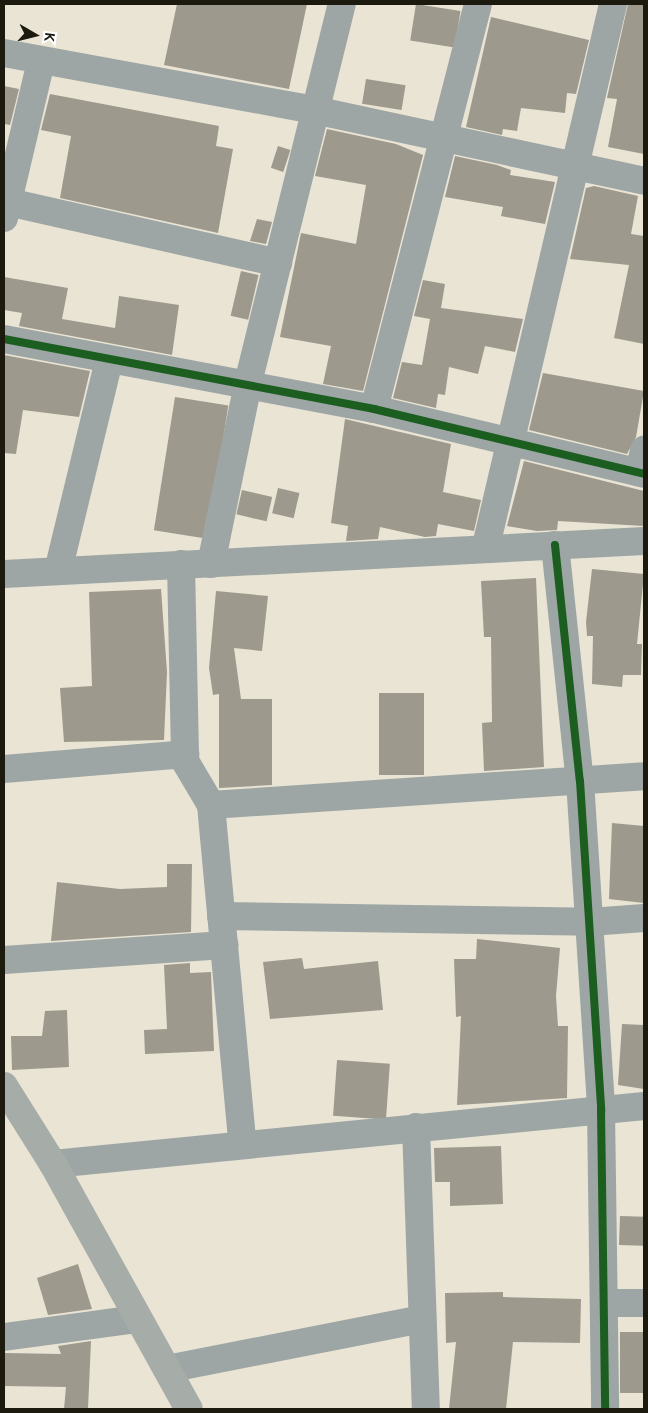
<!DOCTYPE html>
<html>
<head>
<meta charset="utf-8">
<style>
	body { margin:0 }
	#map { position:relative; width:648px; height:1413px; overflow:hidden; background:#e9e4d4; font-family:Ubuntu,sans-serif }
	div>[style] { position:absolute }
	[style*='--x'] { left:calc(var(--x)*1px); top:calc(var(--y)*1px); width:calc(var(--w)*1px); rotate:calc(var(--a)*1deg) }
	.building>* { inset:0; background:#9d998c; transform-origin:0 0 }
	.street>* { height:28px; margin:-14px; padding:0 14px; transform-origin:14px; border-radius:14px; background:#9da6a4 }
	.secondary>* { height:28px; margin:-14px; padding:0 14px; transform-origin:14px; border-radius:14px; background:#a6ada8 }
	.cycleway>* { height:8px; margin:-4px; padding:0 4px; transform-origin:4px; border-radius:4px; background:#1b5e20 }
	span { translate:-50% -50%; white-space:nowrap; text-align:center; line-height:1.15; -webkit-text-stroke:5px #fff; paint-order:stroke }
	.frame { position:absolute; inset:0; border:5px solid #1c190f; pointer-events:none }
	.north { position:absolute; left:10px; top:10px; width:50px; height:50px; -webkit-text-stroke:4px #fff; paint-order:stroke; rotate:98deg; font-size:14px; font-weight:700; line-height:20px; text-align:center; color:#1c190f }
	.north::after { content:''; display:block; margin:auto; width:18px; height:22px; background:#1c190f; clip-path:polygon(50% 0,100% 100%,50% 72%,0 100%) }
</style>
</head>
<body>
<div id="map">
	<div class="building">
		<div style="clip-path:polygon(177px 4px,307px 4px,289px 89px,164px 65px)"></div>
		<div style="left:416px;top:4px;width:45px;height:37px;rotate:9deg"></div>
		<div style="clip-path:polygon(628px 4px,644px 4px,644px 154px,608px 147px,617px 99px,607px 98px)"></div>
		<div style="clip-path:polygon(491px 17px,589px 40px,576px 94px,567px 93px,565px 113px,521px 108px,517px 131px,503px 129px,502px 135px,466px 127px)"></div>
		<div style="left:366px;top:79px;width:40px;height:25px;rotate:9deg"></div>
		<div style="clip-path:polygon(4px 86px,19px 89px,10px 125px,4px 124px)"></div>
		<div style="clip-path:polygon(50px 94px,219px 126px,216px 146px,233px 149px,218px 233px,60px 198px,71px 136px,41px 130px)"></div>
		<div style="clip-path:polygon(327px 129px,396px 144px,423px 155px,363px 391px,323px 384px,331px 346px,280px 337px,301px 233px,356px 244px,366px 185px,315px 176px)"></div>
		<div style="left:278px;top:146px;width:13px;height:23px;rotate:18deg"></div>
		<div style="clip-path:polygon(455px 156px,497px 165px,511px 170px,510px 175px,555px 182px,545px 224px,501px 216px,503px 207px,445px 197px)"></div>
		<div style="clip-path:polygon(594px 186px,638px 196px,631px 234px,644px 236px,644px 344px,614px 338px,629px 265px,570px 259px,586px 188px)"></div>
		<div style="clip-path:polygon(257px 219px,272px 222px,266px 244px,250px 241px)"></div>
		<div style="left:241px;top:271px;width:18px;height:46px;rotate:13deg"></div>
		<div style="clip-path:polygon(4px 277px,68px 288px,62px 319px,115px 328px,119px 296px,179px 305px,172px 355px,19px 326px,22px 313px,4px 310px)"></div>
		<div style="clip-path:polygon(423px 280px,445px 284px,441px 308px,523px 319px,515px 352px,485px 346px,478px 374px,449px 367px,445px 395px,438px 394px,436px 408px,393px 398px,402px 362px,422px 365px,430px 319px,414px 316px)"></div>
		<div style="clip-path:polygon(4px 355px,90px 371px,79px 417px,23px 410px,16px 454px,4px 453px)"></div>
		<div style="clip-path:polygon(543px 373px,644px 391px,636px 437px,627px 454px,529px 430px)"></div>
		<div style="left:175px;top:397px;width:54px;height:135px;rotate:9deg"></div>
		<div style="clip-path:polygon(345px 419px,451px 444px,443px 492px,481px 500px,474px 531px,438px 524px,436px 536px,425px 537px,380px 527px,378px 539px,346px 541px,348px 526px,331px 523px)"></div>
		<div style="clip-path:polygon(524px 461px,644px 491px,644px 526px,558px 521px,557px 530px,537px 531px,507px 526px)"></div>
		<div style="left:278px;top:488px;width:22px;height:26px;rotate:13deg"></div>
		<div style="left:242px;top:490px;width:31px;height:25px;rotate:13deg"></div>
		<div style="clip-path:polygon(592px 569px,644px 574px,637px 644px,642px 644px,641px 675px,623px 675px,622px 687px,592px 684px,593px 636px,587px 636px,586px 622px)"></div>
		<div style="clip-path:polygon(536px 578px,544px 767px,484px 771px,482px 723px,492px 722px,491px 637px,484px 637px,481px 581px)"></div>
		<div style="clip-path:polygon(161px 589px,167px 672px,164px 740px,64px 742px,60px 688px,92px 686px,89px 592px)"></div>
		<div style="clip-path:polygon(216px 591px,268px 596px,262px 651px,234px 648px,241px 699px,272px 699px,272px 785px,219px 788px,219px 694px,213px 695px,209px 668px)"></div>
		<div style="left:379px;top:693px;width:45px;height:82px"></div>
		<div style="clip-path:polygon(612px 823px,644px 826px,644px 903px,609px 899px)"></div>
		<div style="clip-path:polygon(167px 864px,192px 864px,191px 932px,51px 941px,57px 882px,120px 889px,167px 887px)"></div>
		<div style="clip-path:polygon(477px 939px,560px 948px,556px 996px,558px 1026px,568px 1026px,567px 1098px,457px 1105px,461px 1016px,456px 1017px,454px 959px,476px 959px)"></div>
		<div style="clip-path:polygon(302px 958px,304px 969px,378px 961px,383px 1010px,270px 1019px,263px 962px)"></div>
		<div style="clip-path:polygon(190px 963px,190px 973px,211px 972px,214px 1051px,145px 1054px,144px 1030px,167px 1029px,164px 965px)"></div>
		<div style="clip-path:polygon(67px 1010px,69px 1067px,12px 1070px,11px 1036px,42px 1036px,45px 1011px)"></div>
		<div style="clip-path:polygon(622px 1024px,644px 1025px,644px 1089px,618px 1085px)"></div>
		<div style="left:337px;top:1060px;width:53px;height:56px;rotate:4deg"></div>
		<div style="clip-path:polygon(501px 1146px,503px 1204px,450px 1206px,450px 1182px,435px 1182px,434px 1148px)"></div>
		<div style="left:620px;top:1216px;width:24px;height:29px;rotate:2deg"></div>
		<div style="clip-path:polygon(78px 1264px,92px 1309px,48px 1315px,37px 1278px)"></div>
		<div style="clip-path:polygon(503px 1292px,503px 1297px,581px 1299px,580px 1343px,513px 1342px,506px 1409px,449px 1409px,456px 1342px,446px 1343px,445px 1293px)"></div>
		<div style="left:620px;top:1332px;width:24px;height:61px"></div>
		<div style="clip-path:polygon(91px 1341px,88px 1409px,64px 1409px,66px 1387px,4px 1386px,4px 1353px,61px 1354px,58px 1346px)"></div>
	</div>
	<div class="street">
		<div style="--x:4;--y:53;--w:315;--a:10.4"></div>
		<div style="--x:314;--y:110;--w:338;--a:12.1"></div>
		<div style="--x:8;--y:202;--w:277;--a:12.7"></div>
		<div style="--x:4;--y:218;--w:160;--a:-76.7"></div>
		<div style="--x:4;--y:339;--w:377;--a:10.7"></div>
		<div style="--x:374;--y:409;--w:278;--a:13.5"></div>
		<div style="--x:374;--y:409;--w:418;--a:-75.6"></div>
		<div style="--x:639;--y:472;--w:23;--a:-77"></div>
		<div style="--x:555;--y:545;--w:237;--a:84"></div>
		<div style="--x:580;--y:781;--w:330;--a:86.3"></div>
		<div style="--x:601;--y:1110;--w:299;--a:89.2"></div>
		<div style="--x:486;--y:546;--w:557;--a:-76.81"></div>
		<div style="--x:181;--y:564;--w:197;--a:88.8"></div>
		<div style="--x:185;--y:761;--w:51;--a:59.4"></div>
		<div style="--x:211;--y:805;--w:338;--a:84.7"></div>
		<div style="--x:211;--y:564;--w:185;--a:-78.4"></div>
		<div style="--x:248;--y:383;--w:390;--a:-76.1"></div>
		<div style="--x:58;--y:571;--w:217;--a:-76.4"></div>
		<div style="--x:4;--y:574;--w:641;--a:-2.95"></div>
		<div style="--x:4;--y:769;--w:182;--a:-4.7"></div>
		<div style="--x:211;--y:805;--w:434;--a:-3.8"></div>
		<div style="--x:221;--y:916;--w:369;--a:0.9"></div>
		<div style="--x:590;--y:922;--w:54;--a:-4.2"></div>
		<div style="--x:4;--y:960;--w:221;--a:-3.9"></div>
		<div style="--x:416;--y:1127;--w:282;--a:88"></div>
		<div style="--x:53;--y:1164;--w:594;--a:-5.6"></div>
		<div style="--x:604;--y:1303;--w:40;--a:0"></div>
		<div style="--x:4;--y:1337;--w:135;--a:-7.7"></div>
		<div style="--x:167;--y:1369;--w:260;--a:-11.1"></div>
	</div>
	<div class="secondary">
		<div style="--x:4;--y:1086;--w:92;--a:57.9"></div>
		<div style="--x:53;--y:1164;--w:280;--a:61"></div>
	</div>
	<div class="cycleway">
		<div style="--x:4;--y:339;--w:377;--a:10.7"></div>
		<div style="--x:374;--y:409;--w:278;--a:13.5"></div>
		<div style="--x:555;--y:545;--w:237;--a:84"></div>
		<div style="--x:580;--y:781;--w:330;--a:86.3"></div>
		<div style="--x:601;--y:1110;--w:299;--a:89.2"></div>
	</div>
	<div class="frame"></div>
	<div class="north">K</div>
</div>
</body>
</html>
